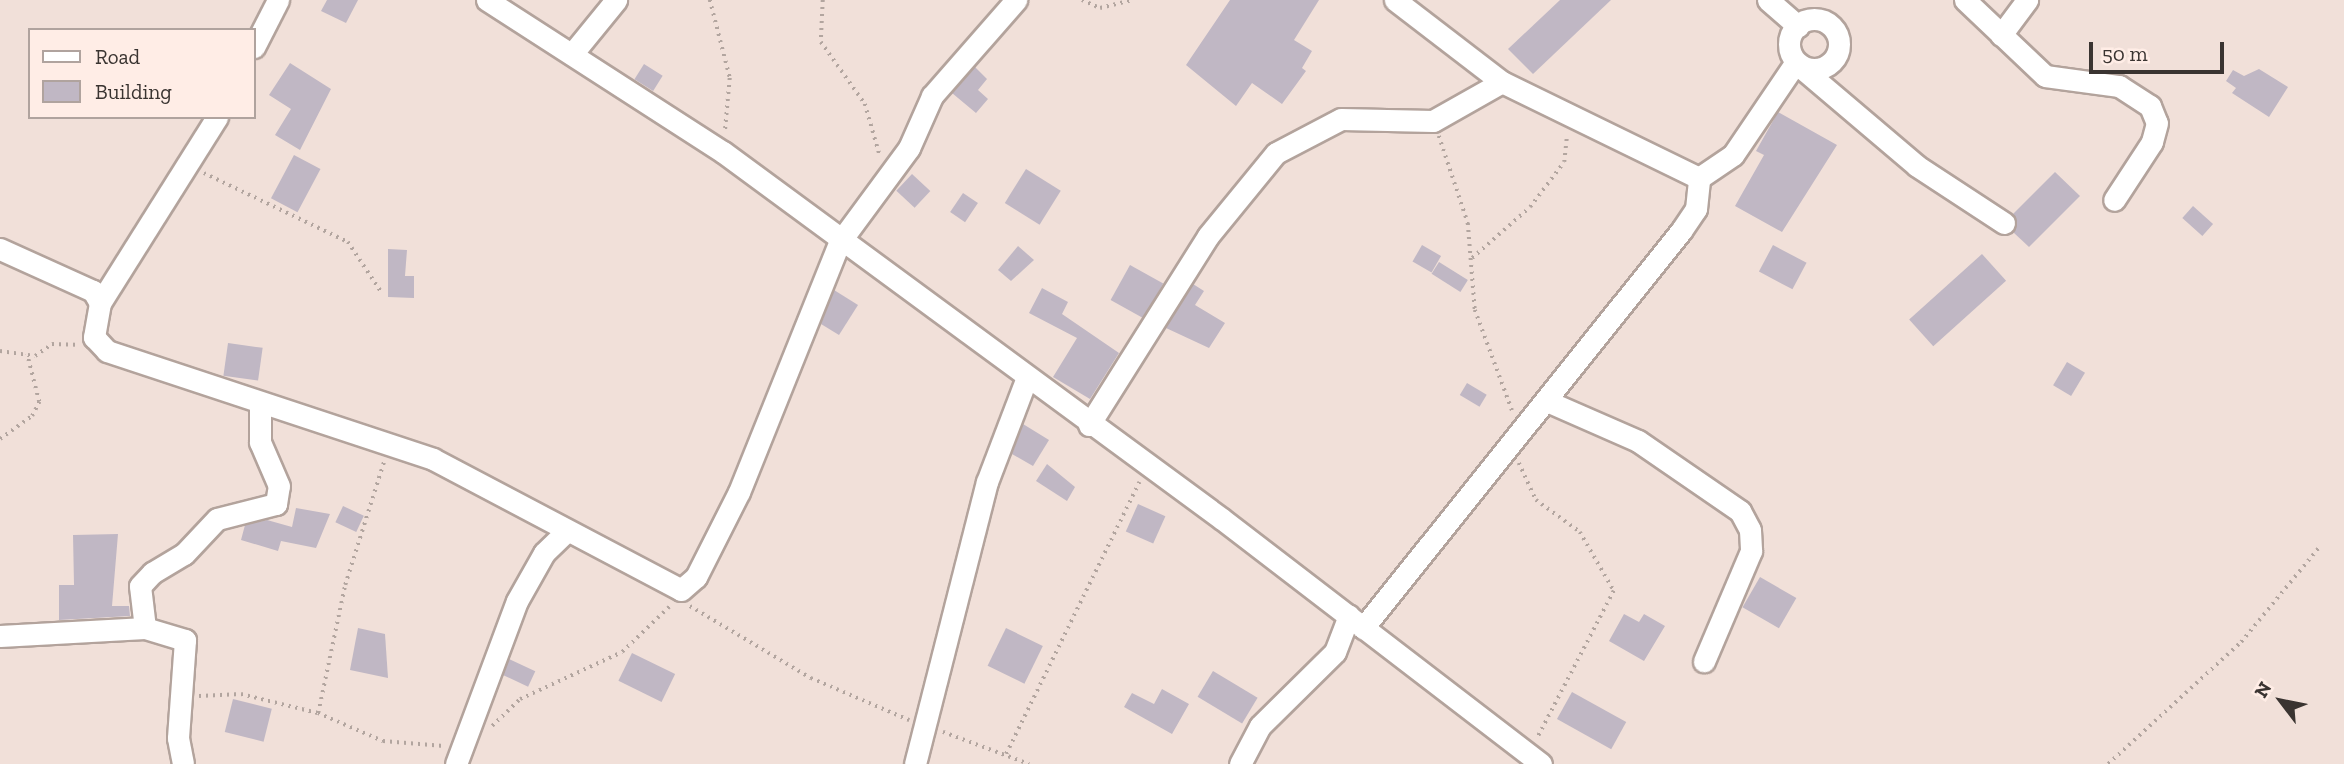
<!DOCTYPE html>
<html>
<head>
<meta charset="utf-8">
<style>
	body { margin:0 }
	#map { position:relative; width:2344px; height:764px; overflow:hidden; background:#f1e0d9; font-family:"Zilla Slab",serif }
	div>[style] { position:absolute }
	[style*='--x'] { left:calc(var(--x)*1px); top:calc(var(--y)*1px); width:calc(var(--w)*1px); rotate:calc(var(--a)*1deg) }
	.building>* { inset:0; background:#c0b7c4; transform-origin:0 0 }
	.path>* { height:3.5px; margin-top:-1.75px; transform-origin:0; background:repeating-linear-gradient(90deg,#b2a59f 0 2px,transparent 0 7px) }
	.roads { filter:drop-shadow(2px 0 #b3a39c) drop-shadow(-2px 0 #b3a39c) drop-shadow(0 2px #b3a39c) drop-shadow(0 -2px #b3a39c) }
	.minor>* { height:21px; margin:-10.5px; padding:0 10.5px; transform-origin:10.5px; border-radius:10.5px; background:#fff }
	.minor>.ring { margin:-10.5px; padding:0; box-sizing:content-box; background:none; border:21px solid #fff; border-radius:50% }
	span { translate:-50% -50%; white-space:nowrap; text-align:center; line-height:1.15; -webkit-text-stroke:6px #ffede6; paint-order:stroke }
	.legend { position:absolute; left:28px; top:28px; width:228px; height:91px; box-sizing:border-box; background:#ffede6; border:2px solid #b0a39e; margin:0; padding:9px 12px; list-style:none; font-size:21px; color:#3a3431 }
	.legend li { display:flex; align-items:center; gap:14px; height:35px }
	.legend b { width:35px; border:2px solid #b0a39e }
	.north { position:absolute; left:2246px; top:666px; width:70px; height:70px; -webkit-text-stroke:5px #ffede6; paint-order:stroke; rotate:302deg; font-size:19px; font-weight:700; line-height:28px; text-align:center; color:#3a3431 }
	.north::after { content:''; display:block; margin:auto; width:24px; height:32px; background:#3a3431; clip-path:polygon(50% 0,100% 100%,50% 72%,0 100%) }
	.scale { position:absolute; left:2089px; top:42px; width:135px; height:32px; box-sizing:border-box; border:4px solid #3a3431; border-top:0; padding-left:9px; font-size:21px; line-height:24px; white-space:nowrap; color:#3a3431; -webkit-text-stroke:5px #ffede6; paint-order:stroke }
</style>
</head>
<body>
<div id="map">
	<div class="building">
		<div style="clip-path:polygon(327px 0,358px 0,346px 23px,321px 11px)"></div>
		<div style="clip-path:polygon(1230px 0,1319px 0,1294px 40px,1312px 51px,1302px 68px,1306px 71px,1282px 104px,1252px 83px,1236px 106px,1186px 65px)"></div>
		<div style="clip-path:polygon(1560px 0,1611px 0,1533px 74px,1508px 49px)"></div>
		<div style="clip-path:polygon(290px 63px,331px 89px,300px 150px,275px 135px,291px 109px,269px 95px)"></div>
		<div style="left:644px;top:64px;width:22px;height:18px;rotate:32deg"></div>
		<div style="clip-path:polygon(975px 67px,987px 79px,978px 90px,988px 99px,976px 113px,952px 93px)"></div>
		<div style="clip-path:polygon(2259px 69px,2288px 87px,2269px 117px,2232px 93px,2236px 88px,2226px 81px,2233px 70px,2244px 76px)"></div>
		<div style="clip-path:polygon(1778px 112px,1837px 145px,1782px 232px,1735px 206px,1764px 155px,1756px 151px)"></div>
		<div style="left:294px;top:155px;width:30px;height:49px;rotate:28deg"></div>
		<div style="left:1026px;top:169px;width:41px;height:40px;rotate:32deg"></div>
		<div style="clip-path:polygon(2055px 172px,2080px 196px,2029px 247px,2013px 232px,2013px 214px)"></div>
		<div style="left:912px;top:174px;width:25px;height:23px;rotate:43deg"></div>
		<div style="left:963px;top:193px;width:18px;height:23px;rotate:34deg"></div>
		<div style="left:2193px;top:206px;width:27px;height:16px;rotate:42deg"></div>
		<div style="left:1422px;top:245px;width:22px;height:19px;rotate:30deg"></div>
		<div style="left:1773px;top:245px;width:38px;height:30px;rotate:28deg"></div>
		<div style="clip-path:polygon(1018px 246px,1034px 260px,1011px 281px,998px 270px)"></div>
		<div style="clip-path:polygon(388px 249px,407px 250px,405px 276px,414px 276px,414px 298px,388px 297px)"></div>
		<div style="left:1982px;top:254px;width:36px;height:98px;rotate:48deg"></div>
		<div style="left:1439px;top:262px;width:34px;height:14px;rotate:32deg"></div>
		<div style="left:1130px;top:265px;width:38px;height:40px;rotate:29deg"></div>
		<div style="clip-path:polygon(1193px 284px,1204px 291px,1195px 305px,1225px 323px,1209px 348px,1166px 328px)"></div>
		<div style="clip-path:polygon(1042px 288px,1068px 302px,1062px 314px,1119px 353px,1090px 399px,1053px 377px,1077px 338px,1029px 313px)"></div>
		<div style="clip-path:polygon(834px 290px,858px 305px,839px 335px,821px 324px)"></div>
		<div style="left:228px;top:343px;width:35px;height:33px;rotate:8deg"></div>
		<div style="left:2067px;top:362px;width:21px;height:27px;rotate:31deg"></div>
		<div style="left:1467px;top:383px;width:23px;height:14px;rotate:31deg"></div>
		<div style="clip-path:polygon(1023px 424px,1049px 440px,1033px 466px,1012px 454px)"></div>
		<div style="clip-path:polygon(1047px 464px,1075px 487px,1067px 501px,1036px 481px)"></div>
		<div style="left:1138px;top:504px;width:30px;height:30px;rotate:24deg"></div>
		<div style="left:343px;top:506px;width:23px;height:18px;rotate:25deg"></div>
		<div style="clip-path:polygon(296px 508px,330px 514px,316px 548px,281px 541px,278px 551px,241px 540px,245px 525px,267px 520px,292px 527px)"></div>
		<div style="clip-path:polygon(118px 534px,112px 606px,129px 606px,130px 616px,59px 620px,59px 585px,74px 585px,73px 535px)"></div>
		<div style="left:1760px;top:577px;width:42px;height:35px;rotate:30deg"></div>
		<div style="clip-path:polygon(1624px 614px,1639px 622px,1644px 614px,1665px 626px,1644px 661px,1609px 641px)"></div>
		<div style="clip-path:polygon(358px 628px,385px 634px,388px 678px,350px 670px)"></div>
		<div style="left:1006px;top:628px;width:41px;height:42px;rotate:26deg"></div>
		<div style="left:632px;top:653px;width:48px;height:31px;rotate:26deg"></div>
		<div style="left:509px;top:659px;width:29px;height:17px;rotate:25deg"></div>
		<div style="left:1213px;top:671px;width:52px;height:30px;rotate:31deg"></div>
		<div style="clip-path:polygon(1162px 689px,1189px 704px,1172px 734px,1124px 707px,1132px 693px,1154px 704px)"></div>
		<div style="left:1572px;top:692px;width:62px;height:31px;rotate:29deg"></div>
		<div style="left:233px;top:699px;width:40px;height:34px;rotate:14deg"></div>
	</div>
	<div class="path">
		<div style="--x:710;--y:0;--w:81;--a:75.6"></div>
		<div style="--x:730;--y:78;--w:55;--a:95.2"></div>
		<div style="--x:823;--y:0;--w:42;--a:92.7"></div>
		<div style="--x:821;--y:42;--w:76;--a:54.6"></div>
		<div style="--x:865;--y:104;--w:54;--a:73.9"></div>
		<div style="--x:1082;--y:0;--w:20;--a:24"></div>
		<div style="--x:1100;--y:8;--w:34;--a:-14"></div>
		<div style="--x:1439;--y:136;--w:92;--a:71.6"></div>
		<div style="--x:1468;--y:223;--w:87;--a:85.4"></div>
		<div style="--x:1475;--y:310;--w:107;--a:69.7"></div>
		<div style="--x:204;--y:173;--w:160;--a:25.6"></div>
		<div style="--x:348;--y:242;--w:61;--a:56.3"></div>
		<div style="--x:1472;--y:258;--w:77;--a:-41.3"></div>
		<div style="--x:1530;--y:207;--w:56;--a:-52.9"></div>
		<div style="--x:1564;--y:162;--w:27;--a:-84"></div>
		<div style="--x:0;--y:351;--w:35;--a:8"></div>
		<div style="--x:35;--y:356;--w:21;--a:-35"></div>
		<div style="--x:52;--y:344;--w:24;--a:2"></div>
		<div style="--x:0;--y:439;--w:39;--a:-36"></div>
		<div style="--x:32;--y:416;--w:16;--a:-63"></div>
		<div style="--x:39;--y:402;--w:49;--a:-104.3"></div>
		<div style="--x:1519;--y:463;--w:41;--a:65.3"></div>
		<div style="--x:1536;--y:500;--w:54;--a:36"></div>
		<div style="--x:1580;--y:532;--w:68;--a:60"></div>
		<div style="--x:1614;--y:591;--w:167;--a:117.5"></div>
		<div style="--x:690;--y:606;--w:141;--a:30.8"></div>
		<div style="--x:811;--y:678;--w:107;--a:23.2"></div>
		<div style="--x:199;--y:696;--w:42;--a:-2.7"></div>
		<div style="--x:241;--y:694;--w:79;--a:13.9"></div>
		<div style="--x:318;--y:713;--w:71;--a:23.3"></div>
		<div style="--x:383;--y:741;--w:61;--a:4.7"></div>
		<div style="--x:318;--y:713;--w:131;--a:-78.1"></div>
		<div style="--x:345;--y:585;--w:130;--a:-72.5"></div>
		<div style="--x:492;--y:726;--w:39;--a:-44"></div>
		<div style="--x:520;--y:699;--w:112;--a:-24.7"></div>
		<div style="--x:622;--y:652;--w:68;--a:-43.8"></div>
		<div style="--x:943;--y:732;--w:92;--a:20.4"></div>
		<div style="--x:1006;--y:754;--w:303;--a:-63.9"></div>
		<div style="--x:2108;--y:764;--w:180;--a:-42.5"></div>
		<div style="--x:2241;--y:642;--w:124;--a:-50.5"></div>
	</div>
	<div class="roads">
		<div class="minor">
			<div style="--x:487;--y:0;--w:281;--a:32.8"></div>
			<div style="--x:723;--y:152;--w:619;--a:36.33"></div>
			<div style="--x:1222;--y:519;--w:402;--a:37.5"></div>
			<div style="--x:1395;--y:0;--w:135;--a:37.5"></div>
			<div style="--x:1502;--y:82;--w:219;--a:26"></div>
			<div style="--x:1699;--y:178;--w:41;--a:-34.1"></div>
			<div style="--x:1733;--y:155;--w:109;--a:-55.9"></div>
			<div style="--x:1768;--y:0;--w:40;--a:41"></div>
			<div style="--x:1965;--y:0;--w:110;--a:43.5"></div>
			<div style="--x:2045;--y:76;--w:75;--a:7.7"></div>
			<div style="--x:2119;--y:86;--w:37;--a:33"></div>
			<div style="--x:2150;--y:106;--w:18;--a:68"></div>
			<div style="--x:2157;--y:123;--w:20;--a:105"></div>
			<div style="--x:2152;--y:142;--w:69;--a:123.2"></div>
			<div class="ring" style="left:1789px;top:19px;width:29px;height:29px"></div>
			<div style="--x:2001;--y:35;--w:44;--a:-53.4"></div>
			<div style="--x:254;--y:47;--w:53;--a:-62.9"></div>
			<div style="--x:572;--y:54;--w:70;--a:-50.8"></div>
			<div style="--x:1804;--y:70;--w:148;--a:40.3"></div>
			<div style="--x:1917;--y:166;--w:104;--a:33.2"></div>
			<div style="--x:0;--y:249;--w:102;--a:24.3"></div>
			<div style="--x:93;--y:291;--w:14;--a:60"></div>
			<div style="--x:100;--y:303;--w:35;--a:100"></div>
			<div style="--x:94;--y:337;--w:19;--a:47"></div>
			<div style="--x:107;--y:351;--w:343;--a:18.3"></div>
			<div style="--x:433;--y:459;--w:280;--a:27.8"></div>
			<div style="--x:681;--y:590;--w:20;--a:-41"></div>
			<div style="--x:696;--y:577;--w:95;--a:-63.2"></div>
			<div style="--x:739;--y:492;--w:268;--a:-68.1"></div>
			<div style="--x:839;--y:243;--w:118;--a:-53.6"></div>
			<div style="--x:909;--y:148;--w:57;--a:-66.1"></div>
			<div style="--x:932;--y:96;--w:128;--a:-48.8"></div>
			<div style="--x:100;--y:303;--w:220;--a:-57.8"></div>
			<div style="--x:1549;--y:402;--w:97;--a:23.7"></div>
			<div style="--x:1638;--y:441;--w:124;--a:34.5"></div>
			<div style="--x:1740;--y:511;--w:21;--a:62"></div>
			<div style="--x:1750;--y:530;--w:21;--a:87"></div>
			<div style="--x:1751;--y:551;--w:120;--a:113.1"></div>
			<div style="--x:1089;--y:425;--w:223;--a:-57.8"></div>
			<div style="--x:1208;--y:236;--w:107;--a:-50.7"></div>
			<div style="--x:1276;--y:153;--w:73;--a:-27.6"></div>
			<div style="--x:1341;--y:119;--w:92;--a:1.2"></div>
			<div style="--x:1433;--y:121;--w:79;--a:-29.5"></div>
			<div style="--x:145;--y:628;--w:42;--a:-96.8"></div>
			<div style="--x:140;--y:586;--w:18;--a:-47"></div>
			<div style="--x:152;--y:573;--w:37;--a:-31"></div>
			<div style="--x:184;--y:554;--w:48;--a:-46.7"></div>
			<div style="--x:217;--y:519;--w:61;--a:-14.3"></div>
			<div style="--x:276;--y:504;--w:18;--a:-81"></div>
			<div style="--x:279;--y:486;--w:48;--a:-113.4"></div>
			<div style="--x:260;--y:442;--w:36;--a:-90"></div>
			<div style="--x:1363;--y:628;--w:509;--a:-51.31"></div>
			<div style="--x:1681;--y:231;--w:27;--a:-56"></div>
			<div style="--x:1696;--y:209;--w:31;--a:-84"></div>
			<div style="--x:0;--y:636;--w:145;--a:-3.2"></div>
			<div style="--x:145;--y:628;--w:42;--a:16.7"></div>
			<div style="--x:185;--y:640;--w:98;--a:94.1"></div>
			<div style="--x:178;--y:738;--w:26;--a:79"></div>
			<div style="--x:456;--y:764;--w:174;--a:-69.5"></div>
			<div style="--x:517;--y:601;--w:55;--a:-60.6"></div>
			<div style="--x:544;--y:553;--w:32;--a:-44"></div>
			<div style="--x:915;--y:764;--w:291;--a:-75.7"></div>
			<div style="--x:987;--y:482;--w:112;--a:-69.1"></div>
			<div style="--x:1240;--y:764;--w:43;--a:-62.2"></div>
			<div style="--x:1260;--y:726;--w:105;--a:-44.6"></div>
			<div style="--x:1335;--y:652;--w:39;--a:-69"></div>
		</div>
	</div>
	<ul class="legend">
	<li><b style="height:9px;background:#fff"></b>Road</li>
	<li><b style="height:19px;background:#c0b7c4"></b>Building</li>
	</ul>
	<div class="north">N</div>
	<div class="scale">50 m</div>
</div>
</body>
</html>
